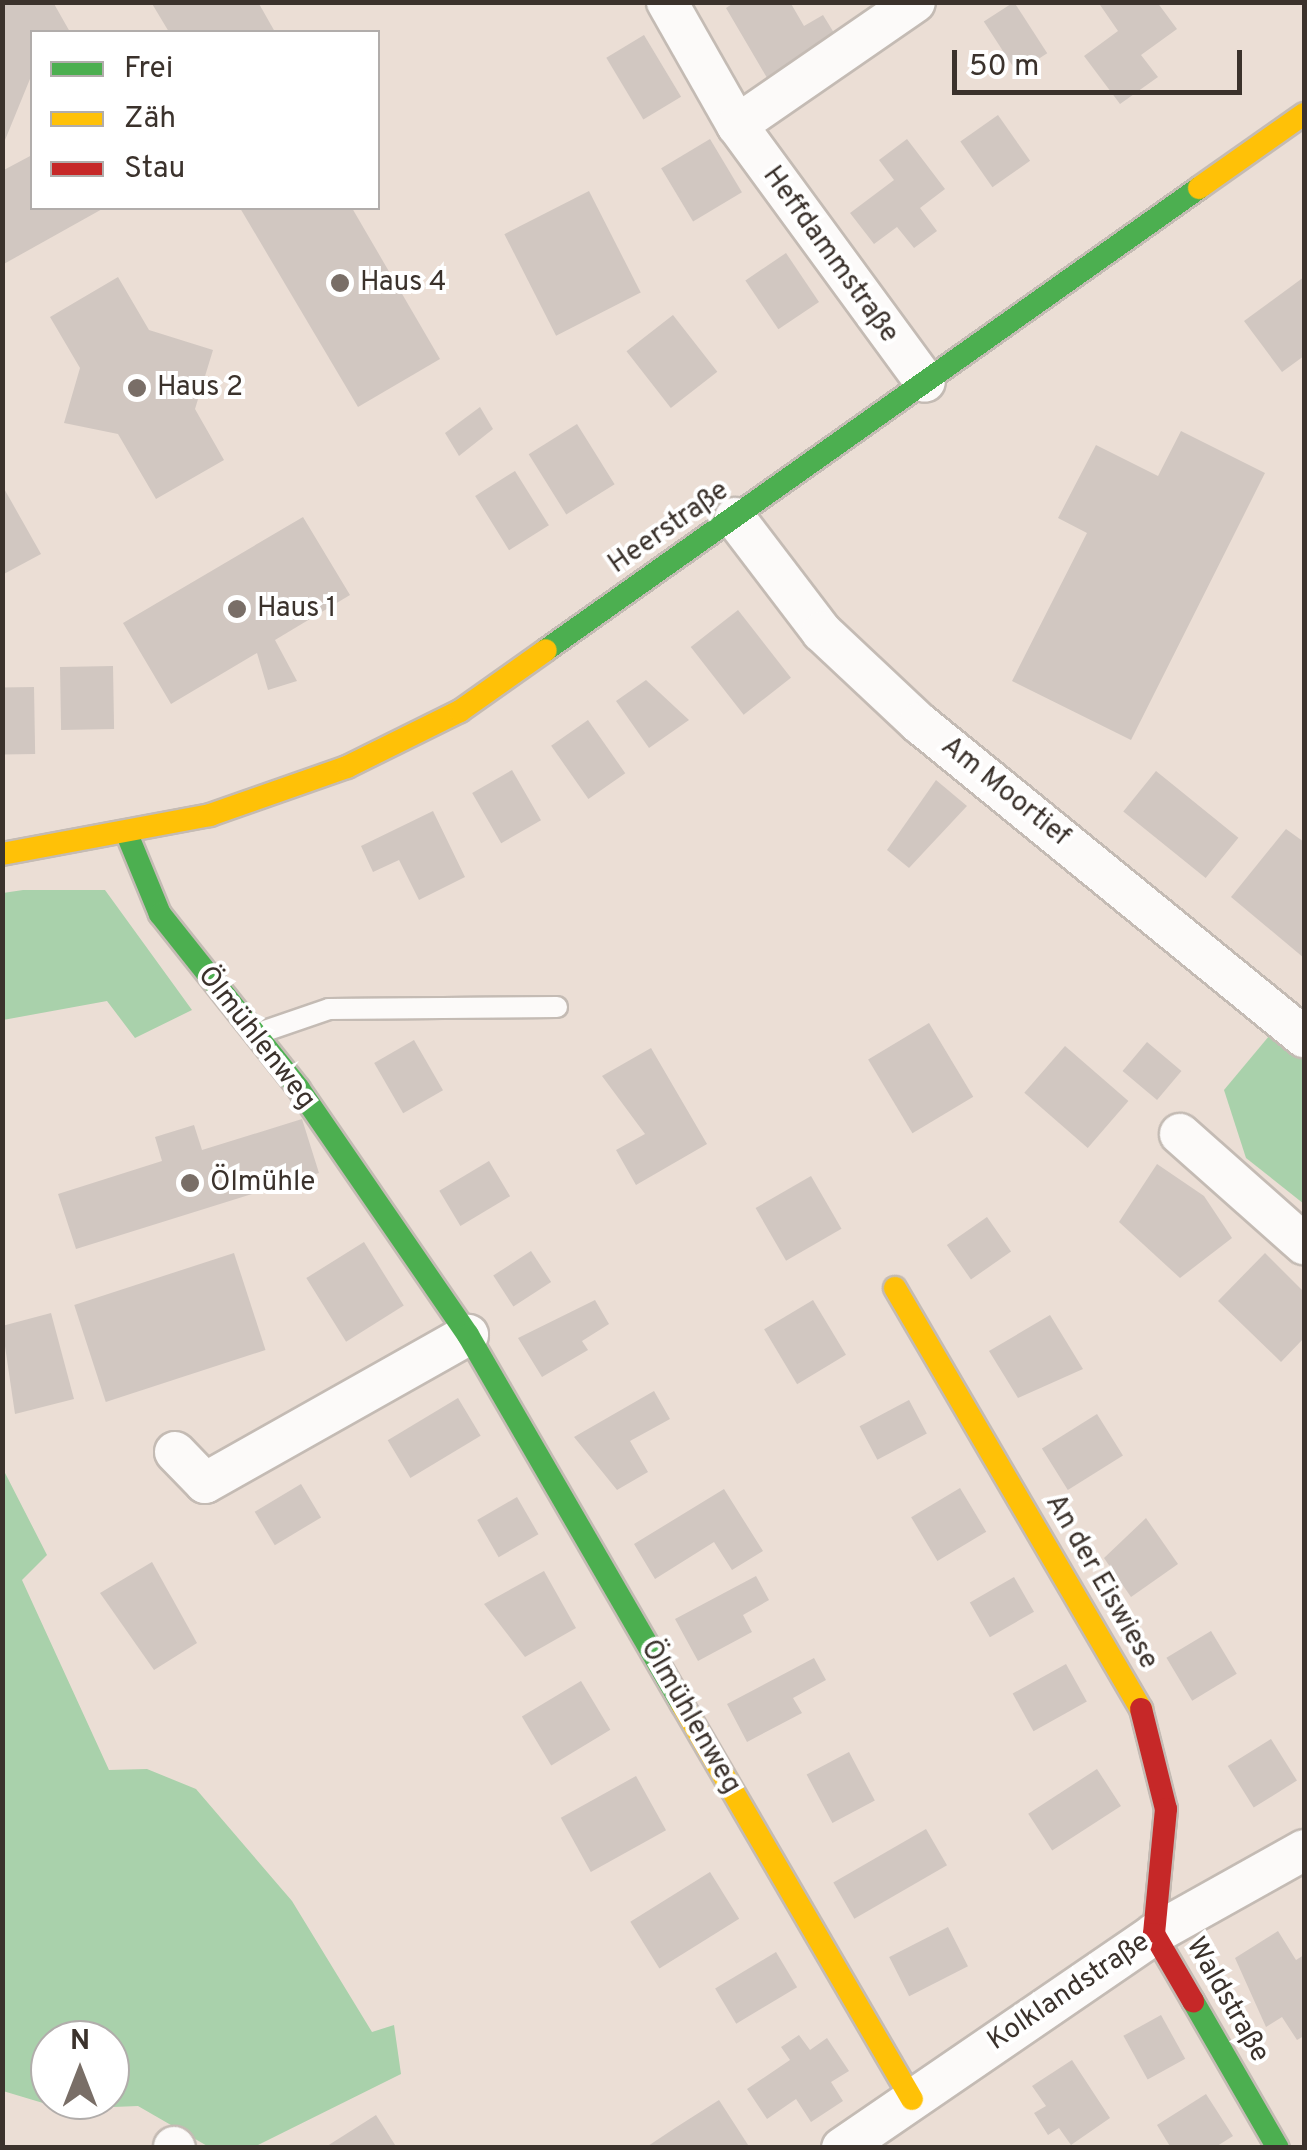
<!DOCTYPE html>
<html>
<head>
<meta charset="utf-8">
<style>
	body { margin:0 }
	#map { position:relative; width:1307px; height:2150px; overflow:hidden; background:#ebded5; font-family:Overpass,sans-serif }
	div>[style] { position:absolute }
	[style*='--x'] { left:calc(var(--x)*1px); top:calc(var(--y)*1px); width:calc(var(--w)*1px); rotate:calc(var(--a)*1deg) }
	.forest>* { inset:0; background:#a9d1ab }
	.building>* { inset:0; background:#d1c7c1; transform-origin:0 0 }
	.roads { filter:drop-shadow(2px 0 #c4bbb4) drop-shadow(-2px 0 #c4bbb4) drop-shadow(0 2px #c4bbb4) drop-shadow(0 -2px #c4bbb4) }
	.lane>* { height:20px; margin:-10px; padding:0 10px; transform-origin:10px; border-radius:10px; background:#fcfaf9 }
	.street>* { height:40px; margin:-20px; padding:0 20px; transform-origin:20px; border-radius:20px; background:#fcfaf9 }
	.fast>* { height:22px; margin:-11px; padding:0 11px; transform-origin:11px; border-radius:11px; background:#4caf50 }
	.slow>* { height:22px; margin:-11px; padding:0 11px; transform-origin:11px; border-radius:11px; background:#ffc107 }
	.jam>* { height:22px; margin:-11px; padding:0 11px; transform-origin:11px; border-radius:11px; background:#c62828 }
	.dots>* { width:28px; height:28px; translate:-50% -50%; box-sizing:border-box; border:5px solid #fff; border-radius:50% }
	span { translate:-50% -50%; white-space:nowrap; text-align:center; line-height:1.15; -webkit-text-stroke:8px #fff; paint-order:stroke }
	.street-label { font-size:28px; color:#3b322c }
	.poi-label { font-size:28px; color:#3b322c }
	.left { translate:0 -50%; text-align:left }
	.frame { position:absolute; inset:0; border:5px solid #3b322c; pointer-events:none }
	.legend { position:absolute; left:30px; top:30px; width:350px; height:180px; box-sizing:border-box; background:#fff; border:2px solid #b1adab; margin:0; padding:12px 18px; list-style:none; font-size:30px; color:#3b322c }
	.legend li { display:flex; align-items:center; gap:20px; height:50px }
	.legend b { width:50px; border:2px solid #b1adab }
	.north { position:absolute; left:30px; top:2020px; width:100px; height:100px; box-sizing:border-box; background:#fff; border:2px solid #b1adab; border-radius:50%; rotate:0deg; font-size:28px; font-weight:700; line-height:40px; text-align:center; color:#3b322c }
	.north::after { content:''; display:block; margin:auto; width:35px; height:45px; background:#796e67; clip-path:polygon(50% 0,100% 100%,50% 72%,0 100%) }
	.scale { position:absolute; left:952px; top:50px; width:290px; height:45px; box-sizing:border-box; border:5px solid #3b322c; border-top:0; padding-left:12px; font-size:30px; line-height:35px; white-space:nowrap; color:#3b322c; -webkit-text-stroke:8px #fff; paint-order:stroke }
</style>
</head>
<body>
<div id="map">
	<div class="forest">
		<div style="clip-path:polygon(23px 890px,105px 890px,192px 1010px,135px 1038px,107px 1001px,3px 1020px,3px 893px)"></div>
		<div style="clip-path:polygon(1274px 1030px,1304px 1058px,1304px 1204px,1246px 1158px,1224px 1090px)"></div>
		<div style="clip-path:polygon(evenodd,3px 1469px,47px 1555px,22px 1580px,109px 1770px,147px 1769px,196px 1789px,292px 1901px,372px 2032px,394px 2025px,401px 2074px,252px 2148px,209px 2147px,138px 2106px,63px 2109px,3px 2091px,3px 1469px,50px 2040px,110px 2040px,110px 2100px,50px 2100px,50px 2040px)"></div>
	</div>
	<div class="building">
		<div style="clip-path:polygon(2px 2px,53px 2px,70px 32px,32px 32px,32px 74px,3px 145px)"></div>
		<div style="clip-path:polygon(151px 2px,258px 2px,275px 32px,169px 32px)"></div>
		<div style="clip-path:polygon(735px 2px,790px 2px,804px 26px,823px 15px,839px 41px,770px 83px,726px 8px)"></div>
		<div style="left:1014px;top:2px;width:61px;height:36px;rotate:57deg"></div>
		<div style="clip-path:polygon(1098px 2px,1157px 2px,1177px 29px,1141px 55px,1158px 77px,1120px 104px,1084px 56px,1118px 31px)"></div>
		<div style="left:644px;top:35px;width:72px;height:44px;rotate:59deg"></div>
		<div style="left:998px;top:115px;width:56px;height:46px;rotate:55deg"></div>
		<div style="left:710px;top:139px;width:62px;height:57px;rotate:59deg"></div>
		<div style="clip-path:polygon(907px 139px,945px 189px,920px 208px,937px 231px,914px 248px,897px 227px,874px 244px,850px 213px,894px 180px,879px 160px)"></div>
		<div style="clip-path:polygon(32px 155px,32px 208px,104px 208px,2px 265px,2px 171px)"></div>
		<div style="left:589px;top:191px;width:114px;height:95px;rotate:63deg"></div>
		<div style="clip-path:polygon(240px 208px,352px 208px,440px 359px,358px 407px)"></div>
		<div style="left:786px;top:253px;width:59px;height:49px;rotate:56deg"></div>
		<div style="clip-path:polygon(118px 277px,149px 330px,213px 350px,195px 409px,224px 460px,156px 499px,118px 434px,64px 423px,80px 368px,50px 317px)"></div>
		<div style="clip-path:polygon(1304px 277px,1304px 356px,1282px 372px,1244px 321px)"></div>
		<div style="left:673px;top:315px;width:72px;height:59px;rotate:52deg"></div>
		<div style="clip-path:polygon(480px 407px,493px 429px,459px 456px,445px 433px)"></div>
		<div style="left:577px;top:424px;width:71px;height:57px;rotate:58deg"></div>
		<div style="clip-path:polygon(1181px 431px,1265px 473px,1131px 740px,1012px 681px,1087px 533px,1058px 518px,1096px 445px,1158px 476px)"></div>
		<div style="left:515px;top:471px;width:64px;height:47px;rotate:58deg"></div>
		<div style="clip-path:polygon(2px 485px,41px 554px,2px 575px)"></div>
		<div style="clip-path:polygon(303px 517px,350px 595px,275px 640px,297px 681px,268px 690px,257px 653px,171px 704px,123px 623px)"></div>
		<div style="left:738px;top:610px;width:86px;height:60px;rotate:52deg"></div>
		<div style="left:113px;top:666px;width:63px;height:53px;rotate:89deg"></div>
		<div style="clip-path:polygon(646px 680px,689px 720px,649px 748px,616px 701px)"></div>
		<div style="left:34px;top:687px;width:67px;height:32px;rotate:89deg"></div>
		<div style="left:588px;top:720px;width:65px;height:45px;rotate:55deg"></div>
		<div style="left:512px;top:770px;width:58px;height:46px;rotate:60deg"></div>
		<div style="left:1156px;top:771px;width:106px;height:52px;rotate:39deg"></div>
		<div style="clip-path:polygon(936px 780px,967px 806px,909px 868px,887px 850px)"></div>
		<div style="clip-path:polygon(433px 811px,465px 877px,419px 900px,399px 860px,373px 872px,361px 846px)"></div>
		<div style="clip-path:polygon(1286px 829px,1304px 842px,1304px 958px,1231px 897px)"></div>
		<div style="left:929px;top:1023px;width:86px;height:71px;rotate:59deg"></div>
		<div style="left:414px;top:1040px;width:58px;height:46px;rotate:60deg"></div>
		<div style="left:1147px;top:1042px;width:45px;height:38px;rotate:40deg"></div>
		<div style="left:1065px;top:1046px;width:84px;height:62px;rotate:41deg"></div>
		<div style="clip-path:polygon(651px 1048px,707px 1144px,636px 1185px,616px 1150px,645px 1134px,602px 1076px)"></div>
		<div style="clip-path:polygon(302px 1119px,319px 1173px,76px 1249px,58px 1194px,162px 1161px,155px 1137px,194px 1125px,202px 1150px)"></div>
		<div style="left:489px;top:1161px;width:41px;height:58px;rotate:59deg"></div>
		<div style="clip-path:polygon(1157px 1164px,1204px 1196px,1232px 1238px,1180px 1278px,1119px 1222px)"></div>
		<div style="left:811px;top:1176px;width:61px;height:64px;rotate:60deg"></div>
		<div style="left:987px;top:1217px;width:42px;height:49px;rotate:55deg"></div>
		<div style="left:364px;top:1242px;width:75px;height:68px;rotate:58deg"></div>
		<div style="left:531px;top:1251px;width:37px;height:45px;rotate:57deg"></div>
		<div style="left:234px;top:1253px;width:102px;height:168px;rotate:72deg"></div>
		<div style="clip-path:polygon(1265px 1253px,1304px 1292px,1304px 1338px,1281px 1362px,1218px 1301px)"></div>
		<div style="clip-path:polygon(595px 1300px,609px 1324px,582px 1341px,588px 1350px,542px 1377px,518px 1338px)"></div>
		<div style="left:813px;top:1300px;width:64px;height:57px;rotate:59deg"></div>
		<div style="clip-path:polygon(51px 1313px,74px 1399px,15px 1414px,2px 1326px)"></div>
		<div style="clip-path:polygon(1050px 1315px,1083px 1369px,1018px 1398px,989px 1351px)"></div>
		<div style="clip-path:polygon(654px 1391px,670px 1419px,630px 1441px,648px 1472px,617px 1490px,574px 1437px)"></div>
		<div style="left:458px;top:1398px;width:44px;height:82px;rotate:59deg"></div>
		<div style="left:909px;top:1400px;width:38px;height:56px;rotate:62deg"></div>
		<div style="left:1097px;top:1414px;width:49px;height:65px;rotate:58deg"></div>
		<div style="left:301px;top:1484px;width:39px;height:54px;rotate:59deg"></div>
		<div style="left:960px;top:1488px;width:51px;height:57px;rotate:59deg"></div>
		<div style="clip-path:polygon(724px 1489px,763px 1551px,732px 1570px,714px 1542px,655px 1579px,634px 1544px)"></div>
		<div style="left:517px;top:1497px;width:43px;height:46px;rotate:60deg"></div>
		<div style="clip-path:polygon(1146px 1518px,1178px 1564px,1131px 1597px,1104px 1558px)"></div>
		<div style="clip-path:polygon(152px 1562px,197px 1643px,154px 1670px,100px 1593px)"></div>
		<div style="clip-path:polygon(544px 1571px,576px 1628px,525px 1657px,484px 1604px)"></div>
		<div style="clip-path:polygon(756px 1576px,769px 1600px,743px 1615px,752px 1632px,698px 1661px,675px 1619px)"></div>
		<div style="left:1014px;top:1577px;width:40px;height:51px;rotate:60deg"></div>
		<div style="left:1211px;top:1631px;width:50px;height:52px;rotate:59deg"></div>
		<div style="clip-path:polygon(814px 1658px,826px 1680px,793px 1698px,802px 1713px,747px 1742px,727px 1704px)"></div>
		<div style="left:1066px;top:1664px;width:43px;height:61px;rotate:61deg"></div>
		<div style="left:581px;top:1681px;width:57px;height:69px;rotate:59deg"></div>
		<div style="left:1271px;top:1739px;width:49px;height:51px;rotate:58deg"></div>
		<div style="left:849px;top:1752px;width:55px;height:48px;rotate:62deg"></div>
		<div style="left:1097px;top:1769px;width:44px;height:82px;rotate:57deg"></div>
		<div style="left:636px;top:1776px;width:62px;height:86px;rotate:61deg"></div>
		<div style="left:926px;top:1829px;width:42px;height:107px;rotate:60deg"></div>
		<div style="left:710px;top:1872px;width:55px;height:94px;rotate:58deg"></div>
		<div style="left:948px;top:1927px;width:44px;height:66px;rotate:63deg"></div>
		<div style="clip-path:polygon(1278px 1931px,1296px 1960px,1304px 1955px,1304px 2036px,1297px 2040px,1282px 2017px,1266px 2027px,1235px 1958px)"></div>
		<div style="left:776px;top:1952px;width:41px;height:71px;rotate:59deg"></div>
		<div style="left:1161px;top:2015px;width:50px;height:43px;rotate:61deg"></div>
		<div style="clip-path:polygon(799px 2035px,810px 2050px,827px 2038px,849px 2071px,831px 2082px,843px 2101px,811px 2122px,796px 2099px,767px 2119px,747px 2089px,790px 2060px,781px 2047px)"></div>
		<div style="clip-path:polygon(1072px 2060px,1110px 2118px,1071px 2145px,1059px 2128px,1048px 2135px,1034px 2113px,1046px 2106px,1032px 2086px)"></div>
		<div style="clip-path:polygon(1206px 2094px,1233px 2136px,1214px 2148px,1171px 2148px,1157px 2125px)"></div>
		<div style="clip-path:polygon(719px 2100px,750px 2148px,645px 2148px,675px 2128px)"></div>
		<div style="clip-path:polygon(376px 2115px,397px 2148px,324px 2148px)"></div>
	</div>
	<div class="roads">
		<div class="lane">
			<div style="--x:259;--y:1033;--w:74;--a:-18.9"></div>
			<div style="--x:329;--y:1009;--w:228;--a:-0.5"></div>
		</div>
		<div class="street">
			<div style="--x:667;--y:2;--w:142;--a:60.4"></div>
			<div style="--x:737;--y:125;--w:318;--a:53.8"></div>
			<div style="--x:737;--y:125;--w:216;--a:-34.6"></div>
			<div style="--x:735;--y:518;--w:143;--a:52.7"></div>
			<div style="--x:822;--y:632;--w:133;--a:43.2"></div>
			<div style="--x:919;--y:723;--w:497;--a:39.2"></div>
			<div style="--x:1180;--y:1134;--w:166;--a:41.6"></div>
			<div style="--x:175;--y:1452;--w:43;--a:45.9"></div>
			<div style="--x:205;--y:1483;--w:302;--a:-29.4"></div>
			<div style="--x:174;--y:2147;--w:1;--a:45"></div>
			<div style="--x:842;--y:2148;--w:378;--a:-34.4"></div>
			<div style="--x:1154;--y:1934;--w:172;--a:-29.2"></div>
		</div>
		<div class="fast">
			<div style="--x:546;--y:650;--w:800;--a:-35.28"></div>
			<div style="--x:127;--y:834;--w:87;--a:67.6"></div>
			<div style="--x:160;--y:914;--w:223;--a:51.5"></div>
			<div style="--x:299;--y:1089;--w:298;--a:55.5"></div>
			<div style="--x:468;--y:1335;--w:427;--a:59.9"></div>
			<div style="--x:1193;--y:2001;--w:170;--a:60"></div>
		</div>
		<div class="slow">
			<div style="--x:1199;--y:188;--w:128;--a:-35.2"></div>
			<div style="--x:2;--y:854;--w:212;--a:-10.6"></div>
			<div style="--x:210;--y:815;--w:145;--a:-19.3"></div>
			<div style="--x:347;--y:767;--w:126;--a:-26.4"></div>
			<div style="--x:460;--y:711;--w:105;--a:-35.3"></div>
			<div style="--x:895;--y:1288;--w:488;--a:59.7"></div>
			<div style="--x:682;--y:1704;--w:457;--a:59.8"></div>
		</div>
		<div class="jam">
			<div style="--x:1141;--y:1709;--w:103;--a:76"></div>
			<div style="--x:1166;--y:1809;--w:126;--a:95.5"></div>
			<div style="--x:1154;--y:1934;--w:78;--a:59.8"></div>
		</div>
	</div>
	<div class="dots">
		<div style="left:340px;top:283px;background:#796e67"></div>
		<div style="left:137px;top:388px;background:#796e67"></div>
		<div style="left:237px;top:609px;background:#796e67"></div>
		<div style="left:190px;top:1183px;background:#796e67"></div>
	</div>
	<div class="street-label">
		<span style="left:830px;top:255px;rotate:54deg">Heffdammstraße</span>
		<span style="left:669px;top:528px;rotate:-35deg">Heerstraße</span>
		<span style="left:1005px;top:792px;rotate:39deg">Am Moortief</span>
		<span style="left:256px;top:1038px;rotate:52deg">Ölmühlenweg</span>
		<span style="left:1101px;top:1582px;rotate:60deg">An der Eiswiese</span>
		<span style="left:690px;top:1717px;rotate:60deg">Ölmühlenweg</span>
		<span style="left:1069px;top:1992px;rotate:-34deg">Kolklandstraße</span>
		<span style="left:1227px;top:2000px;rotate:60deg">Waldstraße</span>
	</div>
	<div class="poi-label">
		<span class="left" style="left:360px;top:283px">Haus 4</span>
		<span class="left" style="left:157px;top:388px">Haus 2</span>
		<span class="left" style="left:257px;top:609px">Haus 1</span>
		<span class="left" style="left:210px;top:1183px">Ölmühle</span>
	</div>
	<div class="frame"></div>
	<ul class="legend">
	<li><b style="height:12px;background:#4caf50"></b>Frei</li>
	<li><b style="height:12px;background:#ffc107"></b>Zäh</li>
	<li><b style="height:12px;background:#c62828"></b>Stau</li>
	</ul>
	<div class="north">N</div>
	<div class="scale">50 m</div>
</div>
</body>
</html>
